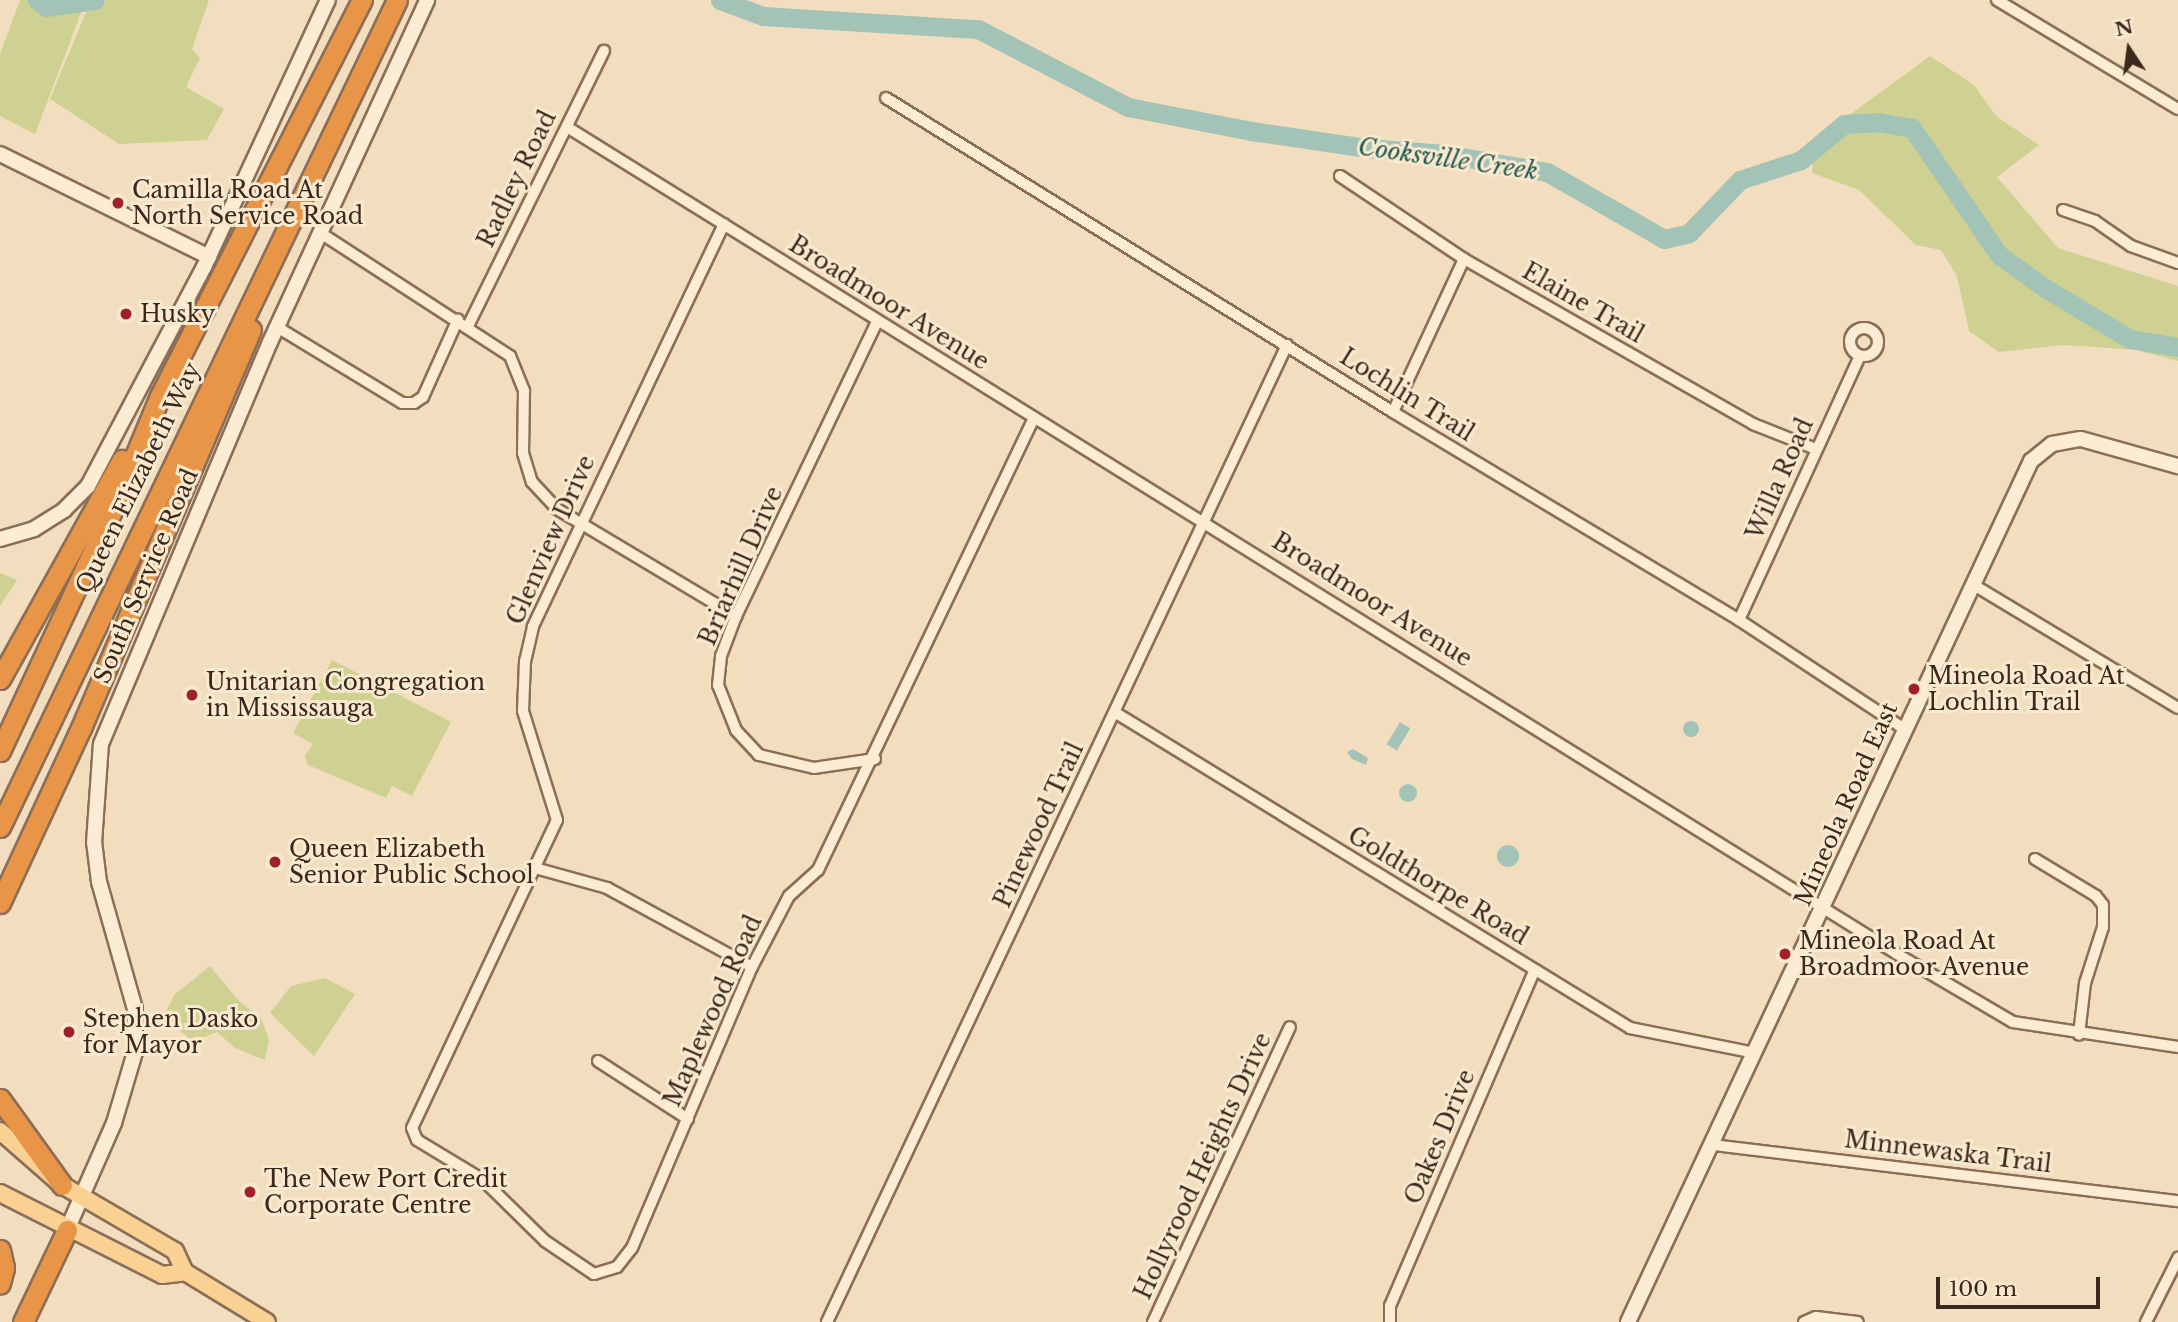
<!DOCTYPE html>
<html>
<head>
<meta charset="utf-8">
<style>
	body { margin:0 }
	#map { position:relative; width:2178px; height:1322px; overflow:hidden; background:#f2debf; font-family:"Libre Baskerville",serif }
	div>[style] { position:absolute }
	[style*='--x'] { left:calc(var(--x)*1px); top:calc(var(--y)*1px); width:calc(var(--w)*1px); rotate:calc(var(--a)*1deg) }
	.green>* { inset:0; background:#cfd192 }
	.water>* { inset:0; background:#a3c3b7; transform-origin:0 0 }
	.round { border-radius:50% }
	.river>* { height:19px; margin:-9.5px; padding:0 9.5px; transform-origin:9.5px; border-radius:9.5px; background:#a3c3b7 }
	.roads { filter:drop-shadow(2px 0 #8c6e56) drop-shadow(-2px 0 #8c6e56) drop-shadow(0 2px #8c6e56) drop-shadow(0 -2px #8c6e56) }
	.street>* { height:10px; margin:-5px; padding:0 5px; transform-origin:5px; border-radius:5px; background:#fcecd3 }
	.street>.ring { margin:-5px; padding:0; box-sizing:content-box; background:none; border:10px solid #fcecd3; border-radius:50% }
	.secondary>* { height:14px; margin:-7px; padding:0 7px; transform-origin:7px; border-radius:7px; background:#fcecd3 }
	.primary>* { height:16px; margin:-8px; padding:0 8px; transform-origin:8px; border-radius:8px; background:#f9d193 }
	.highway>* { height:19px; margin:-9.5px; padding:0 9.5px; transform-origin:9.5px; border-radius:9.5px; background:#e99548 }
	.dots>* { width:19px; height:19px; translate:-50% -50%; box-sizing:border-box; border:4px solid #f8e9cf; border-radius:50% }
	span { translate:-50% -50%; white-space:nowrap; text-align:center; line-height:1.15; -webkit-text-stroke:6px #f8e9cf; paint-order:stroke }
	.street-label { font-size:23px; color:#3a281c }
	.poi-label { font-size:23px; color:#3a281c }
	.left { translate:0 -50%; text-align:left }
	.water-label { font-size:24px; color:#295b54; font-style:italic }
	.north { position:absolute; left:2094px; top:14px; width:70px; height:70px; -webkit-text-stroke:5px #f8e9cf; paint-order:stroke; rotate:347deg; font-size:19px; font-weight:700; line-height:28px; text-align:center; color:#3a281c }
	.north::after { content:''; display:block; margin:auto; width:24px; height:32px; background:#3a281c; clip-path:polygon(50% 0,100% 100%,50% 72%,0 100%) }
	.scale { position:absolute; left:1936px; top:1277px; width:164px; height:32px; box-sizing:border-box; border:4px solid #3a281c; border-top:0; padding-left:9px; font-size:21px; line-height:24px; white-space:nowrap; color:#3a281c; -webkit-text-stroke:5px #f8e9cf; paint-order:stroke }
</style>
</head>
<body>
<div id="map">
	<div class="green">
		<div style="clip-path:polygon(20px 0,86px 0,35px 134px,0 116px,0 54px)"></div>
		<div style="clip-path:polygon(91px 0,209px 0,192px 49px,200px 58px,186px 87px,224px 109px,207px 140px,119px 144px,50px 99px)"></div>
		<div style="clip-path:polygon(1930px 56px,1974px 85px,1996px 116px,2039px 145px,1997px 177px,2058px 248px,2178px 286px,2178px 361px,2136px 350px,2065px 345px,1999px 352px,1969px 331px,1957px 276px,1941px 250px,1916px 245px,1859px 190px,1812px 173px,1814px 141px)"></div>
		<div style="clip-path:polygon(0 573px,17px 580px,0 606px)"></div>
		<div style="clip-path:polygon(332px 660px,451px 722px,412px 796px,392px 786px,386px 798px,308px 765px,305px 756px,313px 744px,293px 733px)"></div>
		<div style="clip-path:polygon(210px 966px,239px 1001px,261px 1018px,269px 1040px,265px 1060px,235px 1048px,217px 1032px,193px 1041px,163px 1018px,174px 995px)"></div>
		<div style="clip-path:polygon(325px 978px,355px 994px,314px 1056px,270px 1013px,291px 986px)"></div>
	</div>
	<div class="water">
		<div class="round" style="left:1683px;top:721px;width:16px;height:16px"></div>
		<div style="left:1400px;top:722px;width:12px;height:26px;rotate:31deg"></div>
		<div style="clip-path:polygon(1353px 749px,1368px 758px,1366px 765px,1352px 759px,1347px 752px)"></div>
		<div class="round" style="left:1399px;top:784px;width:18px;height:18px"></div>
		<div class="round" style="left:1497px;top:845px;width:22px;height:22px"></div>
	</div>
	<div class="river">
		<div style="--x:37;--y:0;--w:11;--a:38"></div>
		<div style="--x:46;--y:7;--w:49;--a:-8.1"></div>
		<div style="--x:720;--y:0;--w:46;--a:20.4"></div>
		<div style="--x:763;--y:16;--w:215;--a:3.5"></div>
		<div style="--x:978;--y:29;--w:169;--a:27.5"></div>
		<div style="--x:1128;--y:107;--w:125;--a:11"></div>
		<div style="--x:1251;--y:131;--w:118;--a:8.3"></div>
		<div style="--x:1368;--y:148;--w:77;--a:4.5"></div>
		<div style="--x:1445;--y:154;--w:104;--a:10"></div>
		<div style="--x:1547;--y:172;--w:135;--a:29.8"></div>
		<div style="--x:1664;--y:239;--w:26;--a:-13"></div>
		<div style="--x:1689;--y:233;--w:74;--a:-46.1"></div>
		<div style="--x:1740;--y:180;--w:64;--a:-18.2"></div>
		<div style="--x:1801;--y:160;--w:56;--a:-39.9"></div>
		<div style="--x:1844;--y:124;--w:34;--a:-3"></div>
		<div style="--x:1878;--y:122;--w:35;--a:10"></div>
		<div style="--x:1912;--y:128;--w:154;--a:55.6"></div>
		<div style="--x:1999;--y:255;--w:57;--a:35.7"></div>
		<div style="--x:2045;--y:288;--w:99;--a:31"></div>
		<div style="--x:2130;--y:339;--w:49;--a:9.5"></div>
	</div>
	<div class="roads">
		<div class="street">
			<div style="--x:1997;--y:0;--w:211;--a:31.1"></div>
			<div style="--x:886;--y:98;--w:596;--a:31.77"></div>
			<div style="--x:1393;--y:412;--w:404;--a:31"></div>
			<div style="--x:1739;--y:620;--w:198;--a:33.4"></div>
			<div style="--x:567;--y:127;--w:1566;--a:31.87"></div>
			<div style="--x:1897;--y:954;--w:134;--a:30.4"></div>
			<div style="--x:2013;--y:1022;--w:167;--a:8.6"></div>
			<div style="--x:1340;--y:176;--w:149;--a:33.8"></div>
			<div style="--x:1464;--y:259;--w:333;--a:29.7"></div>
			<div style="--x:1753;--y:424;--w:68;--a:21.6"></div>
			<div style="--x:2063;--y:210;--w:34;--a:19"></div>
			<div style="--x:2095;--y:221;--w:44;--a:34.8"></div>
			<div style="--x:2131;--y:246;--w:50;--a:19.9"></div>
			<div style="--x:724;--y:224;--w:446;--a:115.4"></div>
			<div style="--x:533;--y:627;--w:35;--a:103"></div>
			<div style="--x:525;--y:661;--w:50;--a:92.3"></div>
			<div style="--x:523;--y:711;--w:114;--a:72.7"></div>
			<div style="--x:557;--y:820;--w:340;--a:115.2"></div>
			<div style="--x:412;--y:1128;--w:13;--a:67"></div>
			<div style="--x:417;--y:1140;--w:77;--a:31.2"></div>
			<div style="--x:483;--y:1180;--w:87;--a:44.5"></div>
			<div style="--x:545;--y:1241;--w:59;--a:34"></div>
			<div style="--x:594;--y:1274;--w:24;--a:-17"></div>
			<div style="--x:617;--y:1267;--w:24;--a:-52"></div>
			<div style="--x:632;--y:1248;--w:306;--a:-66.9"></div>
			<div style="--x:752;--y:967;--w:80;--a:-62.5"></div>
			<div style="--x:789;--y:896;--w:39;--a:-42"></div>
			<div style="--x:818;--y:870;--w:501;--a:-64.46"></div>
			<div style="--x:319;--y:232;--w:228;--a:33"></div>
			<div style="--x:510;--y:356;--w:38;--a:68"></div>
			<div style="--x:524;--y:391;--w:62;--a:90.9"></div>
			<div style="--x:523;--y:453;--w:30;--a:73"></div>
			<div style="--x:532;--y:482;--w:37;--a:47"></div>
			<div style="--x:557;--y:509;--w:209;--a:30.9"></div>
			<div style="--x:468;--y:326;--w:307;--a:-63.7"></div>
			<div style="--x:277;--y:327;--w:146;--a:31.3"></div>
			<div style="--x:402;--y:403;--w:12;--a:0"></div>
			<div style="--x:414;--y:403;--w:11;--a:-34"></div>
			<div style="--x:423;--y:397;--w:85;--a:-65.8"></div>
			<div class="ring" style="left:1850px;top:328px;width:18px;height:18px"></div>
			<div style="--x:1393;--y:412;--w:169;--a:-65.1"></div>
			<div style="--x:1974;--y:585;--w:238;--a:31.1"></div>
			<div style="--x:1739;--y:620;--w:290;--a:-65.4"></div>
			<div style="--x:1116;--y:713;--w:603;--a:31.5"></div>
			<div style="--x:1630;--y:1028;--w:127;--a:11.3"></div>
			<div style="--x:875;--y:759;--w:62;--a:171.6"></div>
			<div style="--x:814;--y:768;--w:57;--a:-166.7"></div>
			<div style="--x:759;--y:755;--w:34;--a:-133"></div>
			<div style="--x:736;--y:730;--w:48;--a:-111.8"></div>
			<div style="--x:718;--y:685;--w:29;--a:-84"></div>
			<div style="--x:721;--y:656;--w:43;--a:-69.4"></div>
			<div style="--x:736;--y:616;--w:326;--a:-64.4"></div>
			<div style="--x:2035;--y:859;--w:71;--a:31.2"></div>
			<div style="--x:2096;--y:896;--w:11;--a:52"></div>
			<div style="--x:2103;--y:905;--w:22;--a:90"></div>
			<div style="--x:2103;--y:927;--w:59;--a:107.8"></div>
			<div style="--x:2085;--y:983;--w:52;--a:96.6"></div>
			<div style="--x:535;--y:868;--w:75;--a:15.5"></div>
			<div style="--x:607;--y:888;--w:165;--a:28.6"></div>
			<div style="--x:598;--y:1061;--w:107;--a:32.8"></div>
			<div style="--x:1713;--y:1145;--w:468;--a:6.9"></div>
			<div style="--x:827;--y:1322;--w:1080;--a:-64.79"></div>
			<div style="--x:1153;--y:1322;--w:325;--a:-65.1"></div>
			<div style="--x:1390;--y:1322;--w:16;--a:-90"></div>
			<div style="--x:1390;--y:1306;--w:366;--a:-66.7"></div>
			<div style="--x:1804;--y:1322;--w:13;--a:-23"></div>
			<div style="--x:1816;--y:1317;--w:42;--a:6.8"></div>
			<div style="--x:2146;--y:1322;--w:72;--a:-63.4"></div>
		</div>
		<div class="secondary">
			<div style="--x:0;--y:154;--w:233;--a:26.2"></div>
			<div style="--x:0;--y:539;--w:35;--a:-16"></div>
			<div style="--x:34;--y:529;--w:36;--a:-32"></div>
			<div style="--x:64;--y:510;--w:34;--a:-45"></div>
			<div style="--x:88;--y:486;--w:248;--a:-62.1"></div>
			<div style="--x:204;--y:267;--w:294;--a:-65.1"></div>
			<div style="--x:67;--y:1230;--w:117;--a:-66.3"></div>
			<div style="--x:114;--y:1123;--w:74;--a:-73.5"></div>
			<div style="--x:135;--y:1052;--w:43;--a:-90"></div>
			<div style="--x:135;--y:1009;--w:132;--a:-105.8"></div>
			<div style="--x:99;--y:882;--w:39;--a:-97"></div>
			<div style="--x:94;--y:843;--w:99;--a:-86"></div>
			<div style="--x:101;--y:744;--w:436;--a:-67.2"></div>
			<div style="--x:270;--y:342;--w:376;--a:-65.3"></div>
			<div style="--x:1628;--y:1322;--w:951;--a:-64.92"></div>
			<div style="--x:2031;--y:461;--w:27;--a:-39"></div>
			<div style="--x:2052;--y:444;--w:29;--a:-10"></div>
			<div style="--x:2081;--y:439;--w:101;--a:15.6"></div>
		</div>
		<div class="primary">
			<div style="--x:0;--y:1131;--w:82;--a:41.1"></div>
			<div style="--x:62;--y:1185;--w:131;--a:30.3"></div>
			<div style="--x:175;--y:1251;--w:23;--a:65"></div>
			<div style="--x:185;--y:1272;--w:96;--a:31.4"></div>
			<div style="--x:0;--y:1193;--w:182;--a:26.8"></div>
			<div style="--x:162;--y:1275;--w:23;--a:-7"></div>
		</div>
		<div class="highway">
			<div style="--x:0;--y:679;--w:251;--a:-60.9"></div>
			<div style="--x:0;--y:751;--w:272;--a:-65"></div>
			<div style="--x:115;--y:504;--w:117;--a:-67.4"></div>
			<div style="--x:160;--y:396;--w:445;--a:-63"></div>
			<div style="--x:0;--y:827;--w:917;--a:-64.36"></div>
			<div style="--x:0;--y:903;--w:193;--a:-65.2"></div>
			<div style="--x:81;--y:728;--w:433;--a:-66.9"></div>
			<div style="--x:0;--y:1099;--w:106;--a:54.2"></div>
			<div style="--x:0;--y:1250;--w:18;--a:77"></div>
			<div style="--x:4;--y:1268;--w:16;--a:105"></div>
			<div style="--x:23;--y:1322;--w:102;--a:-64.4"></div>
		</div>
	</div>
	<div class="dots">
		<div style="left:118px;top:203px;background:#a1202c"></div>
		<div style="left:126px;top:314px;background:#a1202c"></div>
		<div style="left:1914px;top:689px;background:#a1202c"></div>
		<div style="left:192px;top:695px;background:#a1202c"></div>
		<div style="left:275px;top:862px;background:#a1202c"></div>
		<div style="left:1785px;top:954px;background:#a1202c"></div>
		<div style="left:69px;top:1032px;background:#a1202c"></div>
		<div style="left:250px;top:1192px;background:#a1202c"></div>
	</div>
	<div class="street-label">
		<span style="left:517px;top:179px;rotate:-64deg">Radley Road</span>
		<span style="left:889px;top:303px;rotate:32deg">Broadmoor Avenue</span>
		<span style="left:1583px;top:303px;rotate:30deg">Elaine Trail</span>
		<span style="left:1407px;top:395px;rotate:32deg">Lochlin Trail</span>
		<span style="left:138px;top:478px;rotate:-64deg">Queen Elizabeth Way</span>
		<span style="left:1780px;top:479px;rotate:-66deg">Willa Road</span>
		<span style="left:551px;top:540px;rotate:-66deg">Glenview Drive</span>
		<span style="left:741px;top:566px;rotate:-66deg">Briarhill Drive</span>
		<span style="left:146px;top:576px;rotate:-67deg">South Service Road</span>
		<span style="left:1372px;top:600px;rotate:32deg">Broadmoor Avenue</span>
		<span style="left:1846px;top:804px;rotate:-66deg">Mineola Road East</span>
		<span style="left:1039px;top:825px;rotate:-65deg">Pinewood Trail</span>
		<span style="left:1438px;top:886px;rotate:31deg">Goldthorpe Road</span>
		<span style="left:713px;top:1011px;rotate:-66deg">Maplewood Road</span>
		<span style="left:1440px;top:1137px;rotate:-67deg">Oakes Drive</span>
		<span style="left:1948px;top:1152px;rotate:7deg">Minnewaska Trail</span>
		<span style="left:1203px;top:1166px;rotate:-65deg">Hollyrood Heights Drive</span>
	</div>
	<div class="poi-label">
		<span class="left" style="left:132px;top:203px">Camilla Road At<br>North Service Road</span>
		<span class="left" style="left:140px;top:314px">Husky</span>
		<span class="left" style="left:1928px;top:689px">Mineola Road At<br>Lochlin Trail</span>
		<span class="left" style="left:206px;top:695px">Unitarian Congregation<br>in Mississauga</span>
		<span class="left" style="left:289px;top:862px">Queen Elizabeth<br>Senior Public School</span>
		<span class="left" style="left:1799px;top:954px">Mineola Road At<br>Broadmoor Avenue</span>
		<span class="left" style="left:83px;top:1032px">Stephen Dasko<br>for Mayor</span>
		<span class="left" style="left:264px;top:1192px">The New Port Credit<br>Corporate Centre</span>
	</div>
	<div class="water-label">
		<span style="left:1448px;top:159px;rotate:8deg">Cooksville Creek</span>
	</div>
	<div class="north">N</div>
	<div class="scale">100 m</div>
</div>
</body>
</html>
